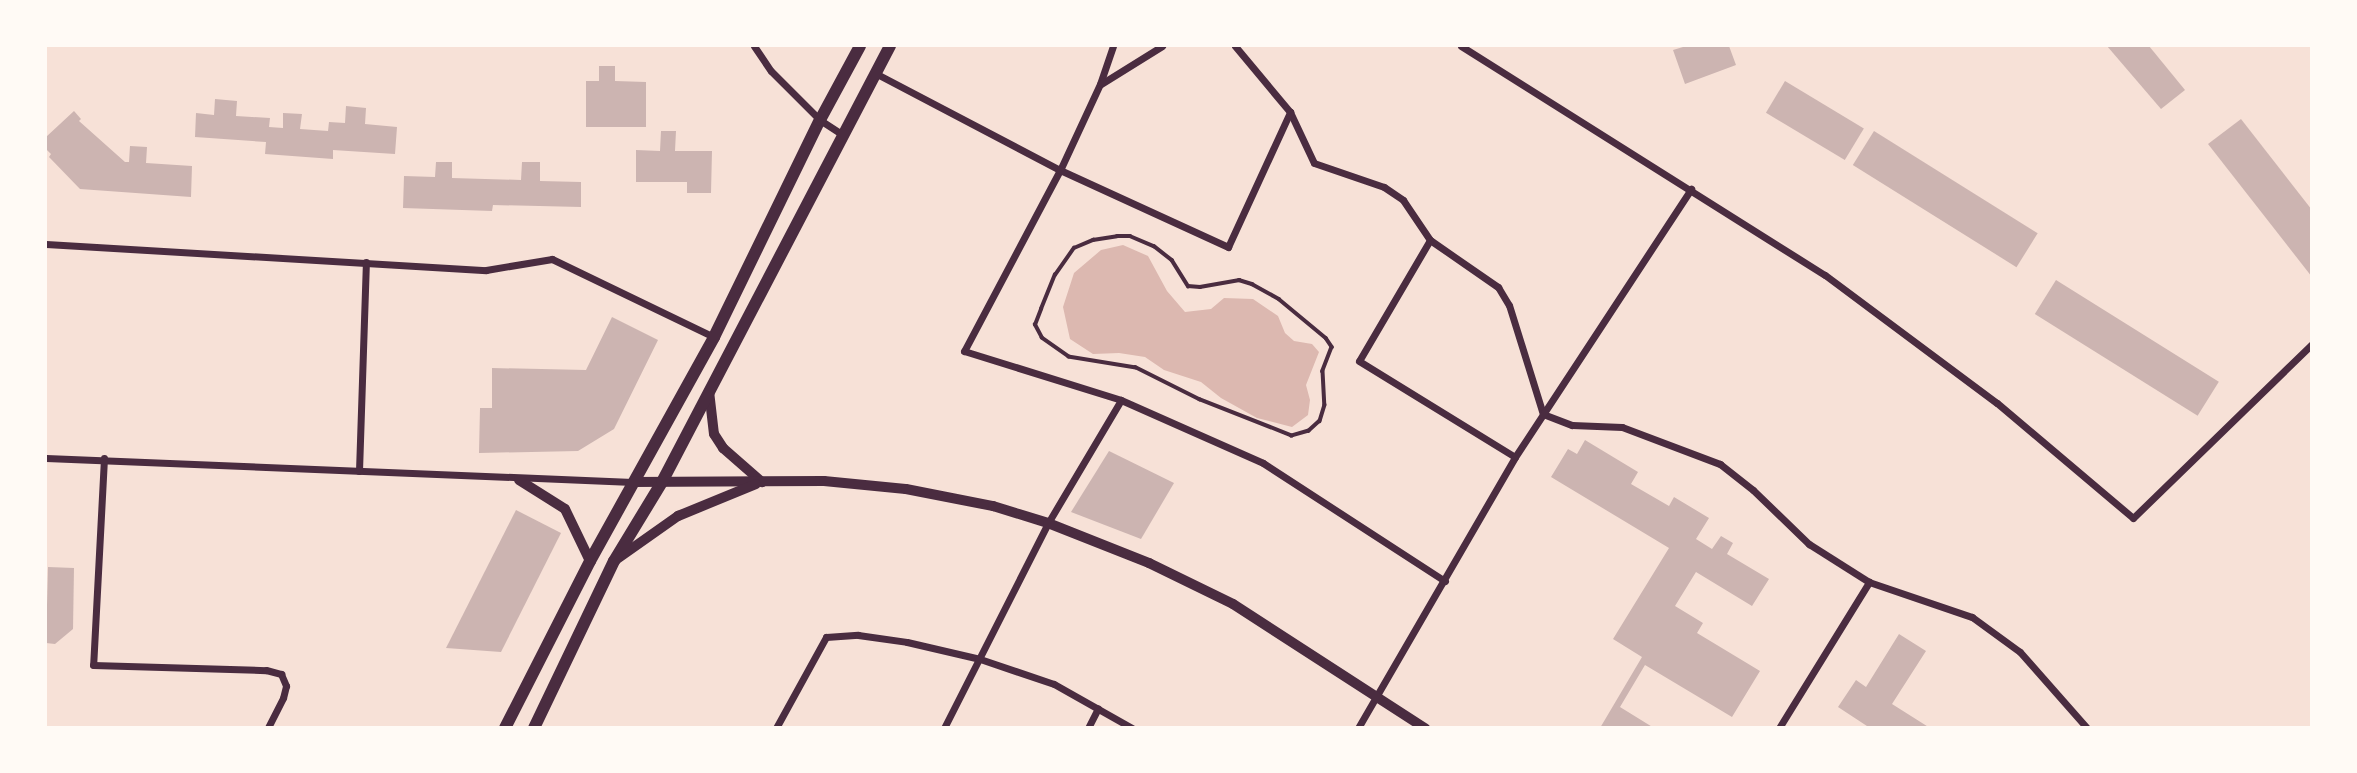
<!DOCTYPE html>
<html>
<head>
<meta charset="utf-8">
<style>
	body { margin:0 }
	#map { position:relative; width:2357px; height:773px; overflow:hidden; background:#f7e1d7; font-family:"Space Grotesk",sans-serif }
	div>[style] { position:absolute }
	[style*='--x'] { left:calc(var(--x)*1px); top:calc(var(--y)*1px); width:calc(var(--w)*1px); rotate:calc(var(--a)*1deg) }
	.water>* { inset:0; background:#dcb8b0 }
	.building>* { inset:0; background:#ccb4b1; transform-origin:0 0 }
	.path>* { height:3.5px; margin:-1.75px; padding:0 1.75px; transform-origin:1.75px; border-radius:1.75px; background:#4a2c40 }
	.minor>* { height:7px; margin:-3.5px; padding:0 3.5px; transform-origin:3.5px; border-radius:3.5px; background:#4a2c40 }
	.tertiary>* { height:10px; margin:-5px; padding:0 5px; transform-origin:5px; border-radius:5px; background:#4a2c40 }
	.secondary>* { height:12px; margin:-6px; padding:0 6px; transform-origin:6px; border-radius:6px; background:#4a2c40 }
	span { translate:-50% -50%; white-space:nowrap; text-align:center; line-height:1.15; -webkit-text-stroke:5px #fffaf5; paint-order:stroke }
	.frame { position:absolute; inset:0; border:47px solid #fffaf5; pointer-events:none }
</style>
</head>
<body>
<div id="map">
	<div class="water">
		<div style="clip-path:polygon(1123px 245px,1148px 256px,1167px 291px,1185px 312px,1211px 309px,1224px 298px,1253px 299px,1278px 316px,1285px 333px,1294px 341px,1312px 344px,1319px 352px,1306px 385px,1310px 400px,1308px 415px,1292px 427px,1257px 418px,1221px 398px,1201px 382px,1164px 370px,1145px 357px,1119px 353px,1093px 354px,1070px 339px,1063px 307px,1074px 273px,1101px 250px)"></div>
	</div>
	<div class="building">
		<div style="clip-path:polygon(1680px 46px,1729px 46px,1736px 65px,1685px 84px,1673px 50px,1683px 47px)"></div>
		<div style="clip-path:polygon(2107px 46px,2149px 46px,2185px 90px,2161px 109px)"></div>
		<div style="clip-path:polygon(599px 66px,615px 66px,615px 81px,646px 82px,646px 127px,586px 127px,586px 81px,599px 81px)"></div>
		<div style="left:1785px;top:81px;width:92px;height:37px;rotate:31deg"></div>
		<div style="clip-path:polygon(215px 99px,237px 101px,236px 116px,270px 118px,269px 127px,283px 128px,283px 113px,302px 114px,300px 129px,328px 131px,329px 122px,345px 123px,346px 106px,366px 108px,365px 124px,397px 127px,395px 154px,333px 150px,333px 159px,265px 154px,266px 142px,195px 137px,196px 113px,214px 115px)"></div>
		<div style="clip-path:polygon(74px 111px,81px 119px,79px 121px,125px 162px,129px 162px,130px 146px,147px 147px,146px 163px,192px 166px,191px 197px,80px 189px,49px 157px,51px 154px,46px 149px,46px 137px)"></div>
		<div style="clip-path:polygon(2241px 119px,2312px 210px,2312px 277px,2208px 144px)"></div>
		<div style="clip-path:polygon(661px 131px,676px 131px,675px 151px,712px 151px,711px 193px,687px 193px,687px 182px,636px 182px,636px 150px,660px 151px)"></div>
		<div style="left:1874px;top:131px;width:193px;height:40px;rotate:32deg"></div>
		<div style="clip-path:polygon(436px 162px,452px 162px,452px 178px,521px 180px,522px 162px,540px 162px,540px 181px,581px 182px,581px 207px,493px 205px,492px 211px,403px 208px,404px 176px,435px 177px)"></div>
		<div style="left:2056px;top:280px;width:192px;height:40px;rotate:32deg"></div>
		<div style="clip-path:polygon(612px 317px,658px 340px,614px 429px,578px 451px,479px 453px,480px 408px,492px 408px,492px 368px,586px 370px)"></div>
		<div style="clip-path:polygon(1585px 440px,1638px 472px,1631px 484px,1669px 506px,1674px 497px,1709px 518px,1696px 539px,1712px 549px,1721px 536px,1733px 543px,1727px 554px,1769px 579px,1752px 606px,1696px 572px,1675px 606px,1703px 623px,1697px 633px,1760px 671px,1732px 717px,1645px 665px,1620px 707px,1654px 728px,1600px 728px,1642px 657px,1613px 639px,1669px 548px,1551px 477px,1568px 449px,1577px 454px)"></div>
		<div style="clip-path:polygon(1109px 451px,1174px 483px,1141px 539px,1071px 512px)"></div>
		<div style="clip-path:polygon(516px 510px,561px 533px,501px 652px,446px 648px)"></div>
		<div style="clip-path:polygon(48px 567px,74px 568px,73px 629px,55px 644px,46px 643px)"></div>
		<div style="clip-path:polygon(1899px 634px,1926px 651px,1892px 704px,1930px 728px,1870px 728px,1838px 707px,1856px 680px,1866px 687px)"></div>
	</div>
	<div class="path">
		<div style="--x:1117;--y:236;--w:13;--a:0"></div>
		<div style="--x:1130;--y:236;--w:26;--a:23"></div>
		<div style="--x:1154;--y:246;--w:23;--a:38"></div>
		<div style="--x:1172;--y:260;--w:31;--a:58"></div>
		<div style="--x:1188;--y:286;--w:12;--a:5"></div>
		<div style="--x:1200;--y:287;--w:40;--a:-10"></div>
		<div style="--x:1239;--y:280;--w:14;--a:17"></div>
		<div style="--x:1252;--y:284;--w:31;--a:29"></div>
		<div style="--x:1279;--y:299;--w:61;--a:39.7"></div>
		<div style="--x:1326;--y:338;--w:11;--a:56"></div>
		<div style="--x:1332;--y:347;--w:26;--a:111"></div>
		<div style="--x:1323;--y:371;--w:34;--a:87"></div>
		<div style="--x:1325;--y:405;--w:17;--a:107"></div>
		<div style="--x:1320;--y:421;--w:15;--a:138"></div>
		<div style="--x:1309;--y:431;--w:18;--a:164"></div>
		<div style="--x:1292;--y:436;--w:99;--a:-158.6"></div>
		<div style="--x:1200;--y:400;--w:72;--a:-153.4"></div>
		<div style="--x:1136;--y:368;--w:68;--a:-170.7"></div>
		<div style="--x:1069;--y:357;--w:33;--a:-145"></div>
		<div style="--x:1042;--y:338;--w:15;--a:-118"></div>
		<div style="--x:1035;--y:325;--w:17;--a:-69"></div>
		<div style="--x:1041;--y:309;--w:37;--a:-68"></div>
		<div style="--x:1055;--y:275;--w:33;--a:-55"></div>
		<div style="--x:1074;--y:248;--w:21;--a:-23"></div>
		<div style="--x:1093;--y:240;--w:24;--a:-9"></div>
	</div>
	<div class="minor">
		<div style="--x:754;--y:46;--w:30;--a:56"></div>
		<div style="--x:771;--y:71;--w:69;--a:45"></div>
		<div style="--x:820;--y:120;--w:27;--a:33"></div>
		<div style="--x:1113;--y:46;--w:40;--a:108.9"></div>
		<div style="--x:1100;--y:84;--w:95;--a:114.9"></div>
		<div style="--x:1060;--y:170;--w:205;--a:117.9"></div>
		<div style="--x:964;--y:351;--w:164;--a:17.3"></div>
		<div style="--x:1121;--y:400;--w:155;--a:23.9"></div>
		<div style="--x:1263;--y:463;--w:217;--a:33"></div>
		<div style="--x:1235;--y:46;--w:86;--a:50.2"></div>
		<div style="--x:1290;--y:112;--w:56;--a:64.8"></div>
		<div style="--x:1314;--y:163;--w:74;--a:18.9"></div>
		<div style="--x:1384;--y:187;--w:23;--a:34"></div>
		<div style="--x:1403;--y:200;--w:48;--a:56"></div>
		<div style="--x:1430;--y:240;--w:83;--a:34.7"></div>
		<div style="--x:1498;--y:287;--w:21;--a:59"></div>
		<div style="--x:1509;--y:305;--w:114;--a:72.7"></div>
		<div style="--x:1461;--y:46;--w:430;--a:32.2"></div>
		<div style="--x:1825;--y:275;--w:214;--a:36.7"></div>
		<div style="--x:1997;--y:403;--w:178;--a:40.2"></div>
		<div style="--x:2133;--y:518;--w:250;--a:-44.2"></div>
		<div style="--x:875;--y:73;--w:209;--a:27.7"></div>
		<div style="--x:1060;--y:170;--w:185;--a:24.6"></div>
		<div style="--x:1228;--y:247;--w:149;--a:-65.3"></div>
		<div style="--x:1101;--y:84;--w:72;--a:-31.9"></div>
		<div style="--x:1430;--y:240;--w:140;--a:120.4"></div>
		<div style="--x:1359;--y:361;--w:183;--a:31.6"></div>
		<div style="--x:46;--y:244;--w:441;--a:3.4"></div>
		<div style="--x:486;--y:270;--w:67;--a:-9.5"></div>
		<div style="--x:552;--y:259;--w:180;--a:25.7"></div>
		<div style="--x:1543;--y:414;--w:31;--a:21"></div>
		<div style="--x:1572;--y:425;--w:50;--a:2.3"></div>
		<div style="--x:1622;--y:427;--w:105;--a:20.7"></div>
		<div style="--x:1720;--y:464;--w:42;--a:38.2"></div>
		<div style="--x:1753;--y:490;--w:78;--a:44"></div>
		<div style="--x:1809;--y:544;--w:71;--a:32.3"></div>
		<div style="--x:1869;--y:582;--w:109;--a:18.8"></div>
		<div style="--x:1972;--y:617;--w:59;--a:36.1"></div>
		<div style="--x:2020;--y:652;--w:101;--a:48.6"></div>
		<div style="--x:46;--y:458;--w:587;--a:2.34"></div>
		<div style="--x:104;--y:458;--w:207;--a:93"></div>
		<div style="--x:93;--y:665;--w:173;--a:1.7"></div>
		<div style="--x:266;--y:670;--w:16;--a:15"></div>
		<div style="--x:281;--y:674;--w:13;--a:67"></div>
		<div style="--x:286;--y:686;--w:12;--a:104"></div>
		<div style="--x:283;--y:698;--w:34;--a:117"></div>
		<div style="--x:359;--y:471;--w:209;--a:-88.1"></div>
		<div style="--x:776;--y:728;--w:104;--a:-61.2"></div>
		<div style="--x:826;--y:637;--w:32;--a:-4"></div>
		<div style="--x:858;--y:635;--w:49;--a:8.1"></div>
		<div style="--x:907;--y:642;--w:75;--a:13.1"></div>
		<div style="--x:980;--y:659;--w:78;--a:18.7"></div>
		<div style="--x:1054;--y:684;--w:90;--a:29.4"></div>
		<div style="--x:944;--y:728;--w:230;--a:-63.1"></div>
		<div style="--x:1048;--y:523;--w:143;--a:-59.3"></div>
		<div style="--x:1088;--y:728;--w:22;--a:-63"></div>
		<div style="--x:1358;--y:728;--w:313;--a:-59.9"></div>
		<div style="--x:1515;--y:457;--w:321;--a:-56.7"></div>
		<div style="--x:1779;--y:728;--w:172;--a:-58.3"></div>
	</div>
	<div class="tertiary">
		<div style="--x:709;--y:391;--w:43;--a:83.4"></div>
		<div style="--x:714;--y:434;--w:17;--a:57"></div>
		<div style="--x:723;--y:448;--w:52;--a:41.1"></div>
		<div style="--x:519;--y:480;--w:54;--a:32.2"></div>
		<div style="--x:565;--y:509;--w:58;--a:64.3"></div>
		<div style="--x:633;--y:482;--w:191;--a:-0.3"></div>
		<div style="--x:824;--y:481;--w:82;--a:5.6"></div>
		<div style="--x:906;--y:489;--w:89;--a:11.1"></div>
		<div style="--x:993;--y:506;--w:58;--a:17.2"></div>
		<div style="--x:1048;--y:523;--w:109;--a:21.6"></div>
		<div style="--x:1149;--y:563;--w:93;--a:26"></div>
		<div style="--x:1233;--y:604;--w:229;--a:32.9"></div>
		<div style="--x:617;--y:559;--w:75;--a:-35.2"></div>
		<div style="--x:678;--y:516;--w:84;--a:-22.3"></div>
	</div>
	<div class="secondary">
		<div style="--x:505;--y:728;--w:187;--a:-63"></div>
		<div style="--x:590;--y:561;--w:256;--a:-61"></div>
		<div style="--x:714;--y:337;--w:242;--a:-64"></div>
		<div style="--x:820;--y:120;--w:84;--a:-61.6"></div>
		<div style="--x:534;--y:728;--w:185;--a:-64.4"></div>
		<div style="--x:614;--y:561;--w:92;--a:-58.7"></div>
		<div style="--x:662;--y:482;--w:492;--a:-62.4"></div>
	</div>
	<div class="frame"></div>
</div>
</body>
</html>
